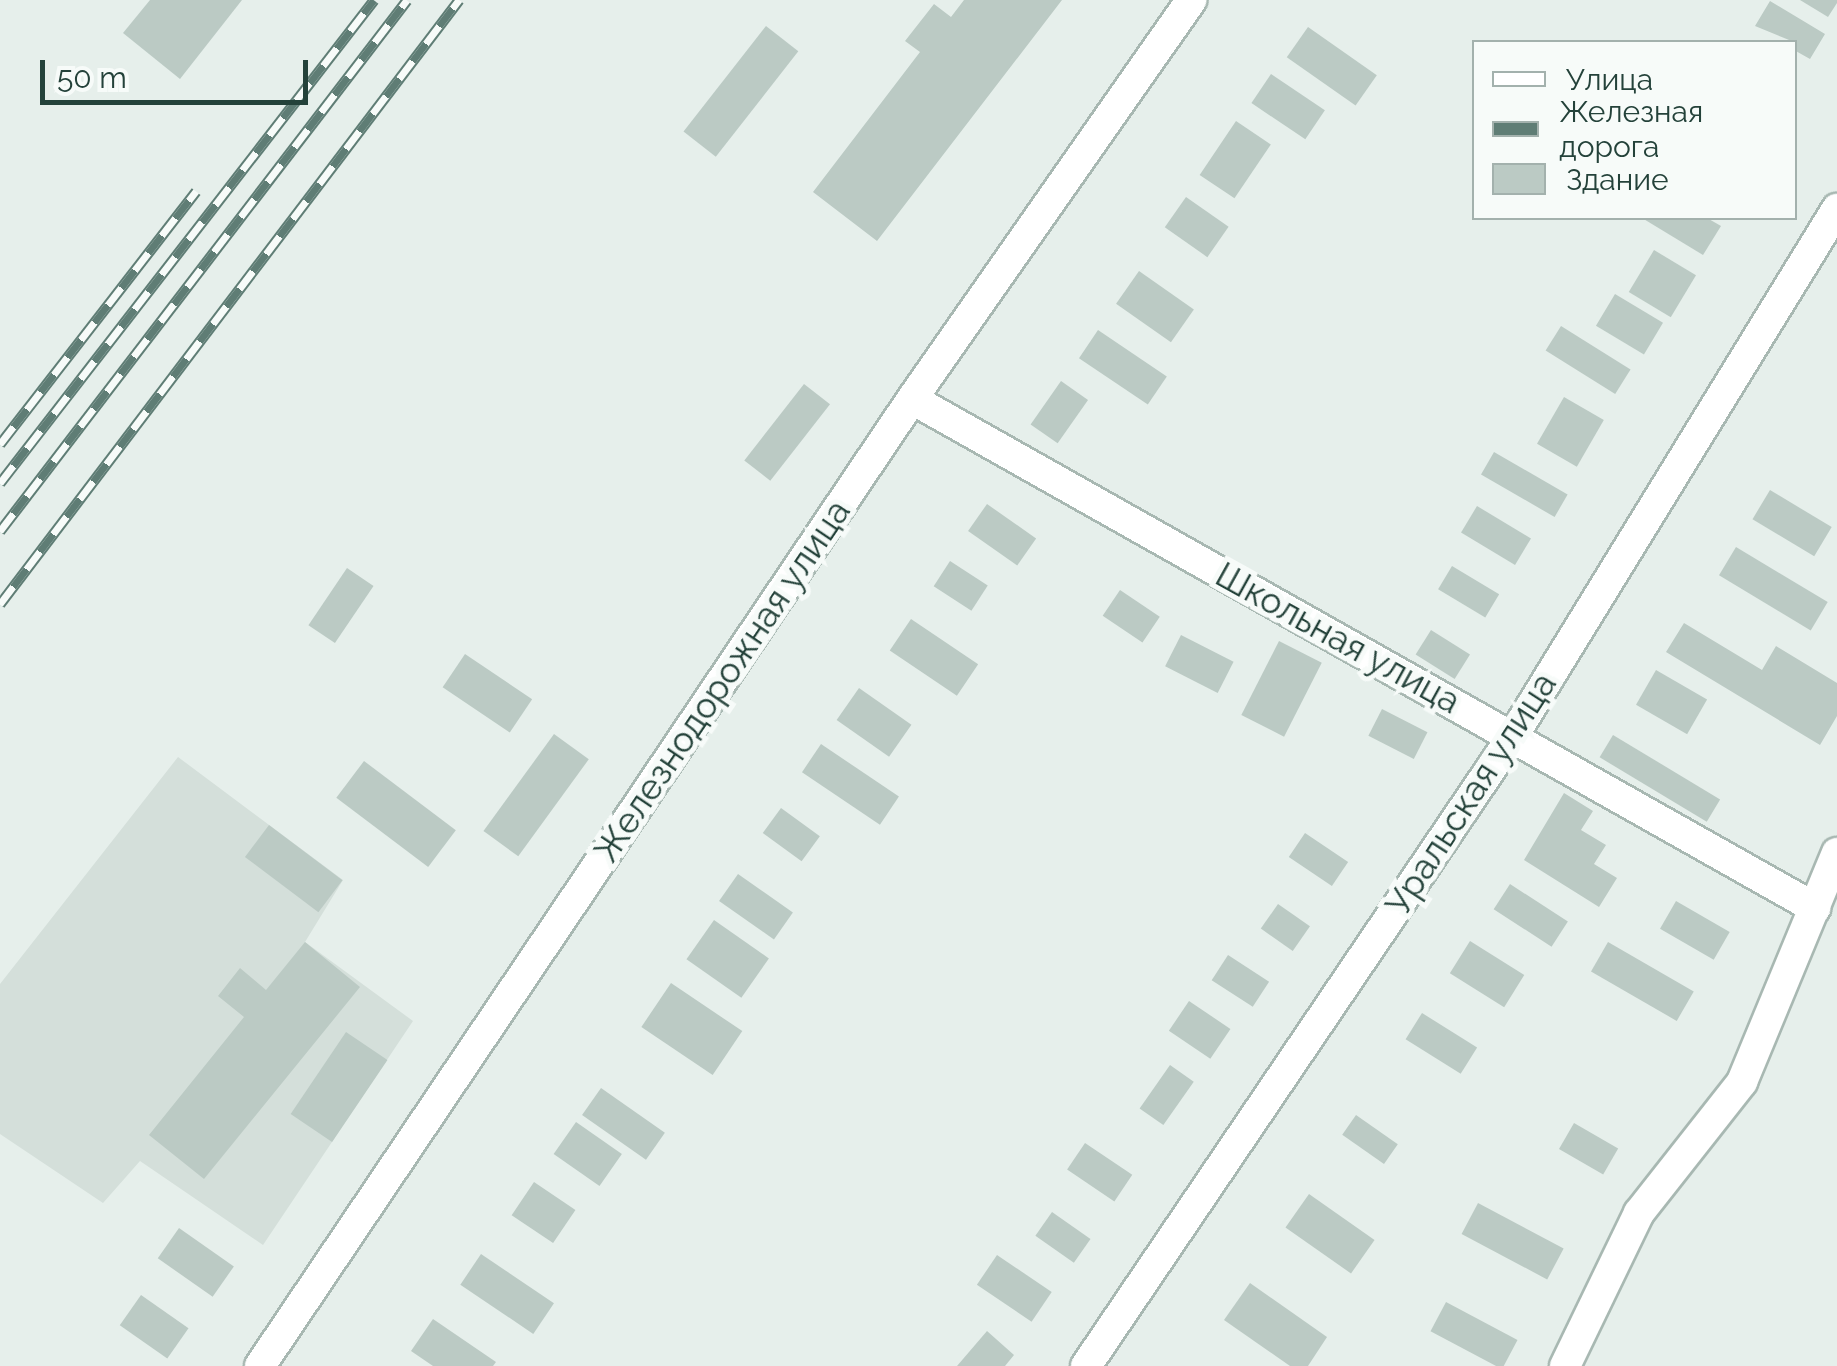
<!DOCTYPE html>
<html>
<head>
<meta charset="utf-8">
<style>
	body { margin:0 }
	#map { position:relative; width:1837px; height:1366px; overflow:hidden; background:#e6efeb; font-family:Raleway,sans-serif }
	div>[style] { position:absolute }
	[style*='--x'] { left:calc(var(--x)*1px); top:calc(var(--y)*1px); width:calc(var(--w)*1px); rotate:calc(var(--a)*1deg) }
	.built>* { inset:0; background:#d4dfda }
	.building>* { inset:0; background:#bbcac4; transform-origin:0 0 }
	.roads { filter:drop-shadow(2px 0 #a8b8b2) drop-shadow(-2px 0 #a8b8b2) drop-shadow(0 2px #a8b8b2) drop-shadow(0 -2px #a8b8b2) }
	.minor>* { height:30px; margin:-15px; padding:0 15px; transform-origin:15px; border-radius:15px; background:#fff }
	.rail>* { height:11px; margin-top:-5.5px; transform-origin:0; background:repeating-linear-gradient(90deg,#f7fbf9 0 22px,#5f7d75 0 44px); box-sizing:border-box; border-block:2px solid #5f7d75 }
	span { translate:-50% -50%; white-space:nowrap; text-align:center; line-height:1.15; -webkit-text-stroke:10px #f7fbf9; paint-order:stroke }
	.street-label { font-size:35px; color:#24423a }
	.legend { position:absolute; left:1472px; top:40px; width:325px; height:180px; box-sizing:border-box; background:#f7fbf9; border:2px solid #a3b1ad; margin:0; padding:12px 18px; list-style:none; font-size:30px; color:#24423a }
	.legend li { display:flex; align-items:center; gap:20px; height:50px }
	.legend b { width:50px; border:2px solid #a3b1ad }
	.scale { position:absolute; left:40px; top:60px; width:268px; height:45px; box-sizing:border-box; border:5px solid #24423a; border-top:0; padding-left:12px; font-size:30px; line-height:35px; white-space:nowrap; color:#24423a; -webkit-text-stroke:8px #f7fbf9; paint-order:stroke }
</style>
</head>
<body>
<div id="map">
	<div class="built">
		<div style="clip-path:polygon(178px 757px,343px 880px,305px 942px,413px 1021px,263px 1245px,140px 1161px,103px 1203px,0 1134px,0 984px)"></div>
	</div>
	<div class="building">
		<div style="clip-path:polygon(150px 0,242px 0,180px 79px,123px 33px)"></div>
		<div style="clip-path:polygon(964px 0,1062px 0,877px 241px,813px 192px,920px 52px,905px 41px,934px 4px,951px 17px)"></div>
		<div style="clip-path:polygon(1800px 0,1837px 0,1837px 3px,1828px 17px)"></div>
		<div style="clip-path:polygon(1770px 1px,1825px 34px,1810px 59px,1794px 50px,1794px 42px,1755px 26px)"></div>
		<div style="left:766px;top:26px;width:41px;height:134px;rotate:38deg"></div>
		<div style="left:1308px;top:27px;width:84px;height:37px;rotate:35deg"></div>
		<div style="left:1271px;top:74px;width:65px;height:35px;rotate:34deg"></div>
		<div style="left:1236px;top:121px;width:42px;height:65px;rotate:34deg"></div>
		<div style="left:1186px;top:197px;width:52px;height:37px;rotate:35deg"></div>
		<div style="clip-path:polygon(1642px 218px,1707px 218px,1721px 226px,1703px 255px)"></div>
		<div style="left:1654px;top:250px;width:49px;height:49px;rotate:31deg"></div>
		<div style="left:1139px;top:271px;width:67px;height:40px;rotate:35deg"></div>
		<div style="left:1615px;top:294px;width:56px;height:37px;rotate:31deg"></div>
		<div style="left:1561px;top:326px;width:82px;height:29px;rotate:32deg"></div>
		<div style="left:1098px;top:330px;width:83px;height:34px;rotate:34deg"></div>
		<div style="left:1061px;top:381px;width:33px;height:53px;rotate:35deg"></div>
		<div style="left:804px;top:384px;width:33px;height:97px;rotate:38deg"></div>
		<div style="left:1564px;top:397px;width:46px;height:54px;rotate:30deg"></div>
		<div style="left:1494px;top:452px;width:85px;height:26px;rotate:30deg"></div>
		<div style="left:1770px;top:490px;width:72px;height:34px;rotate:31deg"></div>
		<div style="left:987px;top:504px;width:60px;height:33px;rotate:35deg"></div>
		<div style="left:1477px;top:506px;width:63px;height:31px;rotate:31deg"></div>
		<div style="left:1736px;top:547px;width:107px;height:33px;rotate:31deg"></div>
		<div style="left:950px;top:561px;width:45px;height:30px;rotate:33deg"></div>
		<div style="left:1452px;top:566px;width:55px;height:27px;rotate:31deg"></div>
		<div style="left:347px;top:568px;width:32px;height:69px;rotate:34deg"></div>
		<div style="left:1120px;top:590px;width:48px;height:31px;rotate:34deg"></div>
		<div style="left:911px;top:619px;width:81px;height:38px;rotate:34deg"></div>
		<div style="clip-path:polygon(1684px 623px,1762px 670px,1776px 646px,1837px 683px,1837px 716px,1820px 745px,1666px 652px)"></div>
		<div style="left:1431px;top:630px;width:46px;height:29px;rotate:32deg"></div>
		<div style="left:1181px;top:635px;width:59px;height:35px;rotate:27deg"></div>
		<div style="left:1279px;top:641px;width:48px;height:83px;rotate:27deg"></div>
		<div style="left:465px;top:654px;width:81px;height:40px;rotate:34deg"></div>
		<div style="left:1656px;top:670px;width:59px;height:40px;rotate:30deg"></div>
		<div style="left:859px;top:688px;width:64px;height:39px;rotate:35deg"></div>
		<div style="left:1382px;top:709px;width:51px;height:30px;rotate:27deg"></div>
		<div style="left:554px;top:734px;width:43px;height:120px;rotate:36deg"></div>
		<div style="left:1613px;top:735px;width:125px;height:26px;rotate:31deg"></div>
		<div style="left:821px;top:744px;width:94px;height:34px;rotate:34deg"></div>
		<div style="left:364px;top:761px;width:115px;height:46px;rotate:37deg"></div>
		<div style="clip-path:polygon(1564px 793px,1593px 811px,1581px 830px,1606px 845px,1594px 864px,1617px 878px,1599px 907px,1524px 860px)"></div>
		<div style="left:781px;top:808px;width:48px;height:31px;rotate:36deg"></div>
		<div style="left:269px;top:825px;width:92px;height:40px;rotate:37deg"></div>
		<div style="left:1305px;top:833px;width:52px;height:29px;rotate:34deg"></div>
		<div style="left:738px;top:874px;width:67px;height:33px;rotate:35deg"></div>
		<div style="left:1510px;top:884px;width:69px;height:30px;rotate:33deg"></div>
		<div style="left:1676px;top:901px;width:62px;height:32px;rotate:30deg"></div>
		<div style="left:1278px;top:904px;width:39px;height:30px;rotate:35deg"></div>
		<div style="left:714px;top:920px;width:67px;height:48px;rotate:35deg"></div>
		<div style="left:1470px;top:941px;width:64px;height:38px;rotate:32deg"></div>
		<div style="clip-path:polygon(305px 942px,360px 987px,204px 1179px,149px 1135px,244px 1017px,218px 996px,240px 968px,266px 990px)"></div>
		<div style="left:1608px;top:942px;width:99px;height:34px;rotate:30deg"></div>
		<div style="left:1228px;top:955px;width:49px;height:30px;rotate:33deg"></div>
		<div style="left:671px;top:983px;width:86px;height:53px;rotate:34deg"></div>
		<div style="left:1189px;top:1001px;width:50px;height:36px;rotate:34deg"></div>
		<div style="left:1422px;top:1013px;width:65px;height:31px;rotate:32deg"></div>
		<div style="left:346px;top:1032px;width:50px;height:99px;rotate:34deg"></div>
		<div style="left:1170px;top:1065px;width:29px;height:53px;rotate:35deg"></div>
		<div style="left:601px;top:1088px;width:78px;height:33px;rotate:35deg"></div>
		<div style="left:1356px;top:1115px;width:51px;height:24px;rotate:35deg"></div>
		<div style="left:576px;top:1122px;width:56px;height:39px;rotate:35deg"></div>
		<div style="left:1574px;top:1123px;width:51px;height:30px;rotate:30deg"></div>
		<div style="left:1085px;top:1143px;width:57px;height:32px;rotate:34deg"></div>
		<div style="left:534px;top:1182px;width:50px;height:40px;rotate:34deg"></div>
		<div style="left:1309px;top:1194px;width:80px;height:41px;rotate:35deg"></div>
		<div style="left:1478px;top:1203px;width:97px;height:35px;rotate:28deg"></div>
		<div style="left:1052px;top:1212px;width:47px;height:29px;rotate:35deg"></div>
		<div style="left:179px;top:1228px;width:67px;height:37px;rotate:35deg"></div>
		<div style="left:481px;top:1254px;width:88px;height:37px;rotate:34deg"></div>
		<div style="left:997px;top:1255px;width:66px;height:36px;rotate:34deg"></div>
		<div style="clip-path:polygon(1250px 1283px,1327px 1337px,1308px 1366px,1290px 1366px,1224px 1320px)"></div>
		<div style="left:141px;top:1295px;width:58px;height:37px;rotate:35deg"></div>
		<div style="left:1446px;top:1302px;width:81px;height:33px;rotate:28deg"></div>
		<div style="clip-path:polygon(433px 1319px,496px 1362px,493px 1366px,433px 1366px,411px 1351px)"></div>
		<div style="clip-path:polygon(987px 1331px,1014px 1355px,1005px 1366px,957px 1366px)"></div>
	</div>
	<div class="roads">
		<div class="minor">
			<div style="--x:912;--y:399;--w:1037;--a:29.41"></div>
			<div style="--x:260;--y:1366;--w:1166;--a:-56.01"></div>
			<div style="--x:912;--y:399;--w:487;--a:-55"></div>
			<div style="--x:1086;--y:1366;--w:761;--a:-55.87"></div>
			<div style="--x:1513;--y:736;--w:619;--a:-58.42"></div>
			<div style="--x:1565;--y:1366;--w:170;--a:-64.2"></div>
			<div style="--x:1639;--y:1213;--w:167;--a:-51.8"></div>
			<div style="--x:1742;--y:1082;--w:248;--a:-67.5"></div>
		</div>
	</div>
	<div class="rail">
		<div style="--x:0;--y:444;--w:320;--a:-52.2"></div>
		<div style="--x:0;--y:483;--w:611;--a:-52.25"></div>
		<div style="--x:0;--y:531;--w:669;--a:-52.53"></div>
		<div style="--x:0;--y:604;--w:759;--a:-52.77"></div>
	</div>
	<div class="street-label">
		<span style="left:1338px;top:638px;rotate:29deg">Школьная улица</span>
		<span style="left:722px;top:681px;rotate:-56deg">Железнодорожная улица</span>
		<span style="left:1471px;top:794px;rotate:-57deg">Уральская улица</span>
	</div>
	<ul class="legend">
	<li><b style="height:12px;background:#fff"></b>Улица</li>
	<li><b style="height:12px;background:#5f7d75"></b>Железная дорога</li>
	<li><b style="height:28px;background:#bbcac4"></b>Здание</li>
	</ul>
	<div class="scale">50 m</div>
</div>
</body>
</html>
